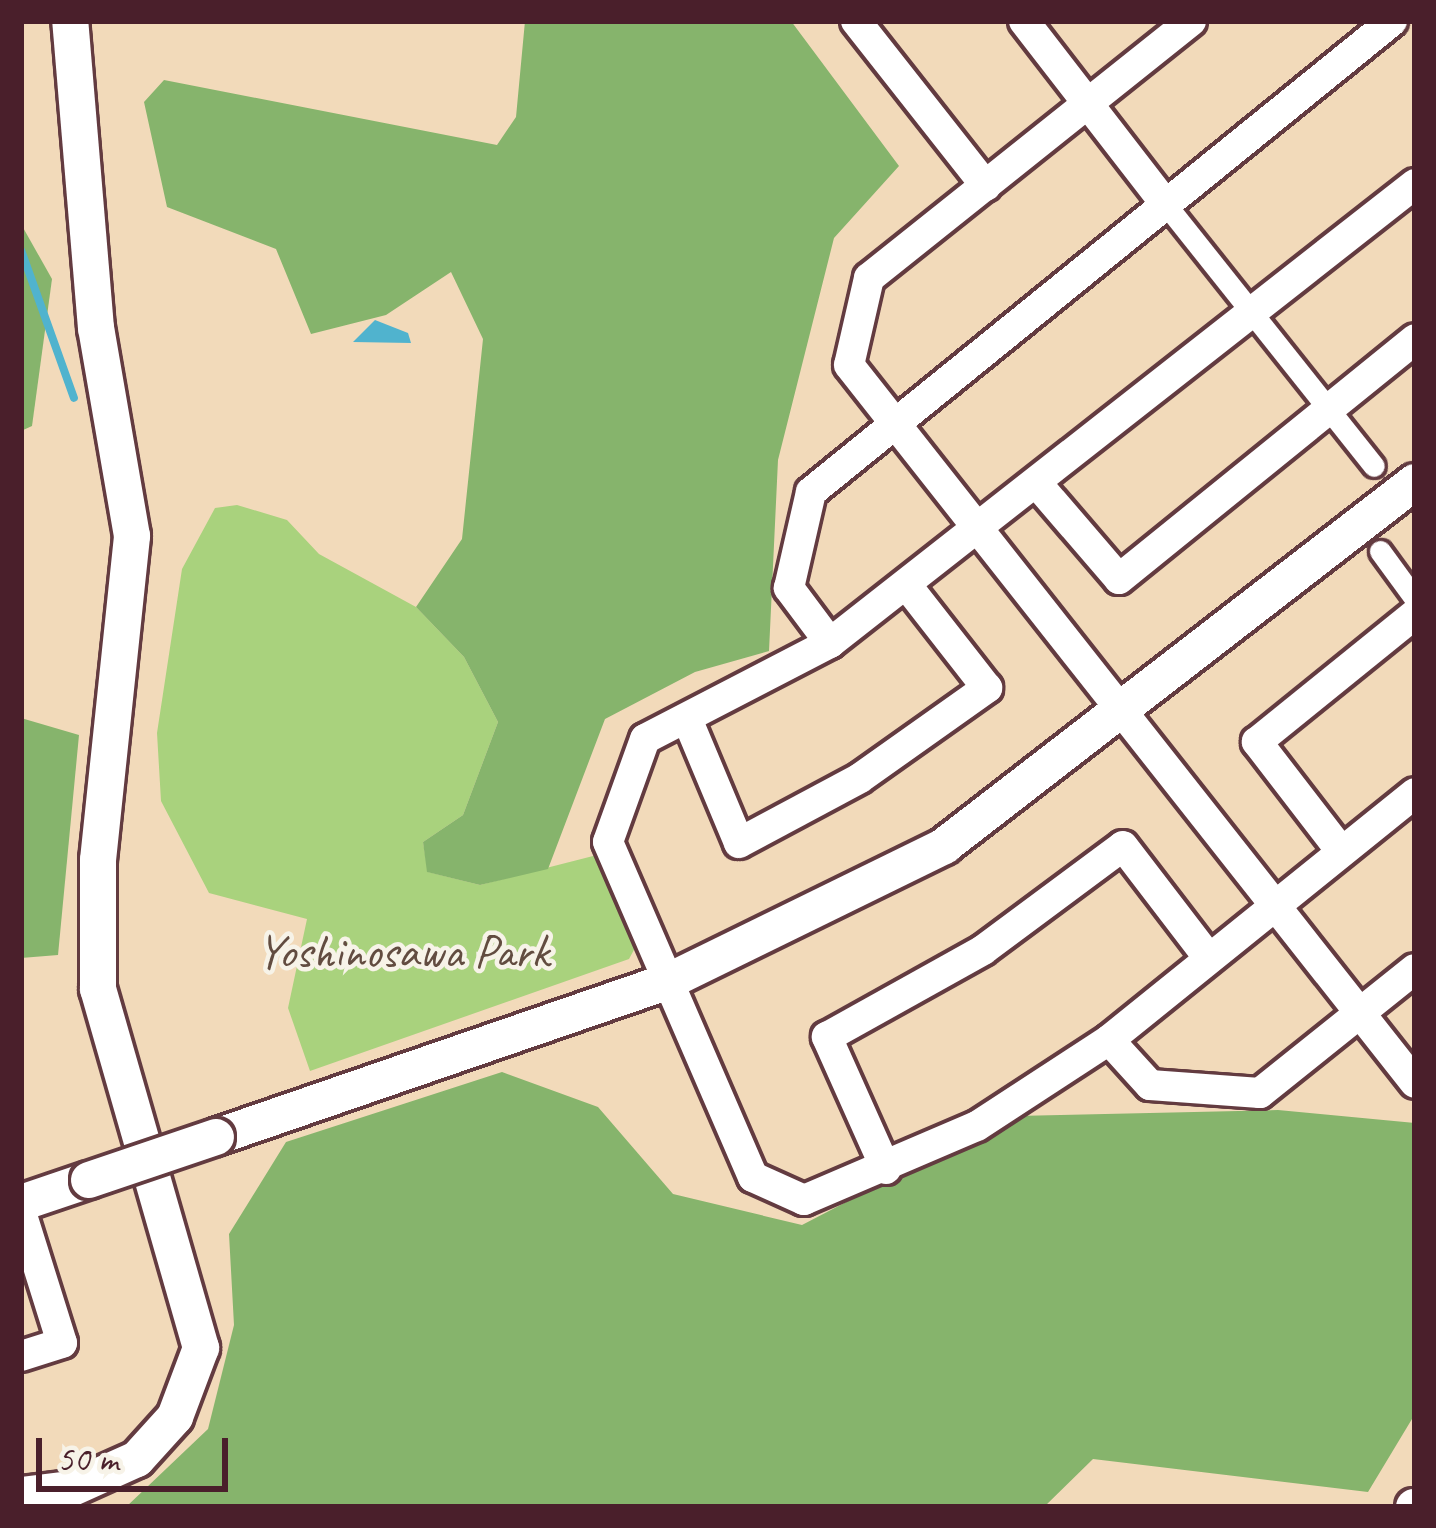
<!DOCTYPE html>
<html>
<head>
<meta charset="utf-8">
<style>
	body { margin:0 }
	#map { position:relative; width:1436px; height:1528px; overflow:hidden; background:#f2daba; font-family:Caveat,sans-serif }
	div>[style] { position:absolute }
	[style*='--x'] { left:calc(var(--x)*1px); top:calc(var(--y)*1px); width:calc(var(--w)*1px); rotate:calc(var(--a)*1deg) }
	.green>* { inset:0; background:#a9d27d }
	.forest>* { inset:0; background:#86b46c }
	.water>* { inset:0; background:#50b3ce }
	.stream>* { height:8px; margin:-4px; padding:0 4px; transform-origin:4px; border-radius:4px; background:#50b3ce }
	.roads { filter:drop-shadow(3px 0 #633b40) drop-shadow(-3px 0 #633b40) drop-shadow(0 3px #633b40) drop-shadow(0 -3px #633b40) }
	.pedestrian>* { height:21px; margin:-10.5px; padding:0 10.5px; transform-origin:10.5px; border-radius:10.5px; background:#fff }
	.minor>* { height:30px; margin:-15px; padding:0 15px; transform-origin:15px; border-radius:15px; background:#fff }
	.tertiary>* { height:36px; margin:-18px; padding:0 18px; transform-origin:18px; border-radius:18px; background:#fff }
	.bridges { filter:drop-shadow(3px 0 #633b40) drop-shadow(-3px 0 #633b40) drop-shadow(0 3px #633b40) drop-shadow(0 -3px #633b40) }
	.tertiary-bridge>* { height:36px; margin:-18px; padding:0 18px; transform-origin:18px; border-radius:18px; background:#fff }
	span { translate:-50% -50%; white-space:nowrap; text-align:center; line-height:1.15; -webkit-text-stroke:9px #f7f3e8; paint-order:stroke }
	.park-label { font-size:48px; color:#624c40 }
	.frame { position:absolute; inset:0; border:24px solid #4a1f2b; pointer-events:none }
	.scale { position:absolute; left:36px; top:1438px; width:192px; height:54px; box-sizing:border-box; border:6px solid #4a1f2b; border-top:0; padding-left:15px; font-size:36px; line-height:42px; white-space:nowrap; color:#4a1f2b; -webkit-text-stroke:9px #f7f3e8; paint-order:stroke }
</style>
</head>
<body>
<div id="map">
	<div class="green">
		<div style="clip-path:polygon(237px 505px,287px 520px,319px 554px,416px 607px,464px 657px,498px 722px,463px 815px,423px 842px,428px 872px,480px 885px,597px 855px,636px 946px,629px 959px,310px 1071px,288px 1008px,307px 919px,209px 893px,161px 801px,157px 733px,182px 569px,215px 508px)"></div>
	</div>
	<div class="forest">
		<div style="clip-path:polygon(525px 21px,791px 21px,899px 166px,834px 238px,778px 460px,769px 651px,695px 672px,605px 719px,548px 869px,480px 885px,427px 872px,423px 842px,463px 815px,498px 722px,464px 657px,416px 607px,462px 539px,483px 339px,451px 272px,386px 315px,311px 334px,276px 249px,167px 207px,144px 102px,164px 80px,497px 145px,516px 117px)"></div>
		<div style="clip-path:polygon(21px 224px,52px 279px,32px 426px,21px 431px)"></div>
		<div style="clip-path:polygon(21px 718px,79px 735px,58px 955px,21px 958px)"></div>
		<div style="clip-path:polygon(502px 1072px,598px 1107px,673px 1194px,802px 1225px,1012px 1116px,1278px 1110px,1415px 1123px,1415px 1414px,1368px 1492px,1093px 1459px,1044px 1507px,126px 1507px,208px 1429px,234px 1325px,229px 1234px,286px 1142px)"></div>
	</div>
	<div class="water">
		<div style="clip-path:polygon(375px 320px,408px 333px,411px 343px,353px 342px)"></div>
	</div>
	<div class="stream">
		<div style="--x:21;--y:250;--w:157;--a:70.3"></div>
	</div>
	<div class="roads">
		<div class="pedestrian">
			<div style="--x:1167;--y:206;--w:332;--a:51.5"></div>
			<div style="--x:1380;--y:551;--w:59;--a:53.9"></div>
		</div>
		<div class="minor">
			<div style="--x:856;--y:21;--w:210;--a:51.8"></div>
			<div style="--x:1024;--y:21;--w:234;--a:52.3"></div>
			<div style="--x:1191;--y:21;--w:412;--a:141.4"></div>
			<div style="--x:869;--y:278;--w:89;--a:102.9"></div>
			<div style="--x:849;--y:365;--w:914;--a:51.75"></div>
			<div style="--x:1415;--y:184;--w:744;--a:141.88"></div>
			<div style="--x:830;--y:643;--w:208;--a:152.6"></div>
			<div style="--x:645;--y:739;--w:109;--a:109.8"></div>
			<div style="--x:608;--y:842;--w:365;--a:66.6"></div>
			<div style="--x:753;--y:1177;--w:56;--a:24.3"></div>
			<div style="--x:804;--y:1200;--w:188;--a:-23.2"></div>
			<div style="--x:977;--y:1126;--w:158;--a:-33.1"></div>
			<div style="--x:1109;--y:1040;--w:393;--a:-38.9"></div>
			<div style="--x:1040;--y:487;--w:121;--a:49.3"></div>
			<div style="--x:1119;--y:579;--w:381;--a:-39"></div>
			<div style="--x:830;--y:643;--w:69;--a:-126.7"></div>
			<div style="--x:789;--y:588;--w:98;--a:-77.1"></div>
			<div style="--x:811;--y:492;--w:748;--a:-39.03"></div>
			<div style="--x:688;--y:721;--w:132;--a:67.3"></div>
			<div style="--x:739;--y:843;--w:137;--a:-28.2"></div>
			<div style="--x:860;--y:778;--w:156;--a:-35.3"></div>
			<div style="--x:987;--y:688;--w:128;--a:-128"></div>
			<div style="--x:1341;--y:851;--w:138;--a:-127.6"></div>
			<div style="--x:1257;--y:742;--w:203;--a:-39"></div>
			<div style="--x:1109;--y:1040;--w:61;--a:47.7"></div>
			<div style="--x:1150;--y:1085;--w:110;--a:4.2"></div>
			<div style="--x:1260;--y:1093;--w:198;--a:-38.7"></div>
			<div style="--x:886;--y:1169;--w:145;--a:-114.1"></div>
			<div style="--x:827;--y:1037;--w:179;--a:-29.1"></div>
			<div style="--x:983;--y:950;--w:174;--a:-36.6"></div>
			<div style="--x:1123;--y:846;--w:140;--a:52.6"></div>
			<div style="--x:21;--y:1212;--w:137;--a:72.6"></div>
			<div style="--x:62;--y:1343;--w:43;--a:162.4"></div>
		</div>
		<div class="tertiary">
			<div style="--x:216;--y:1137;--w:477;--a:-19"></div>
			<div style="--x:667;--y:982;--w:309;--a:-26.1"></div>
			<div style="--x:944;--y:846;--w:595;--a:-37.7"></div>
			<div style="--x:21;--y:1203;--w:72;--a:-18.7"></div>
			<div style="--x:21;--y:1495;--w:49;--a:-7"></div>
			<div style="--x:70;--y:1489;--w:73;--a:-24.1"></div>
			<div style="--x:137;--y:1459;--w:57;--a:-47.9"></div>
			<div style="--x:175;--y:1417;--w:74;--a:-69.4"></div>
			<div style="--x:201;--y:1348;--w:373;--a:-106"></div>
			<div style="--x:98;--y:989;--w:129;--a:-90"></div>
			<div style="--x:98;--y:860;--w:326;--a:-84"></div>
			<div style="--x:132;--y:536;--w:211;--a:-99.8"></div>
			<div style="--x:96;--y:328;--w:308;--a:-94.8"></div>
			<div style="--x:1414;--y:1507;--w:1;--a:0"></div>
		</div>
	</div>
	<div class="bridges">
		<div class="tertiary-bridge">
			<div style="--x:89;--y:1180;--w:134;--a:-18.7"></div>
		</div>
	</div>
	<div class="park-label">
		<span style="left:403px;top:952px">Yoshinosawa Park</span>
	</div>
	<div class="frame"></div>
	<div class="scale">50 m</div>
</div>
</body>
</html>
